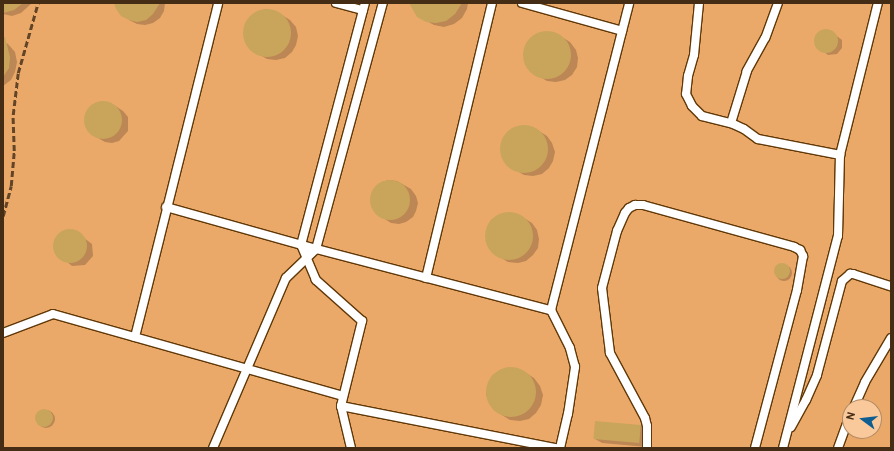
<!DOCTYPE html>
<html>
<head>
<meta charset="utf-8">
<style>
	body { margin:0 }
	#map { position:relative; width:894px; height:451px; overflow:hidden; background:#f5b87e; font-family:Overpass,sans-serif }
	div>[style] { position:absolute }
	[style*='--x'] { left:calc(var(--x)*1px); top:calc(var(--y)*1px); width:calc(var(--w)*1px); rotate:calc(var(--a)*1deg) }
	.built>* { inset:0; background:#eba969 }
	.shadow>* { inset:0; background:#0003 }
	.round { border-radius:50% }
	.building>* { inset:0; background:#c9a55b; transform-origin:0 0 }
	.roads { filter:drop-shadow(1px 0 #613807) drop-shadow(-1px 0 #613807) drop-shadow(0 1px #613807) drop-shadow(0 -1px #613807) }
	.minor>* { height:8px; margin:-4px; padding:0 4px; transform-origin:4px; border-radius:4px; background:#fff }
	.rail>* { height:2.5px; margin-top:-1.25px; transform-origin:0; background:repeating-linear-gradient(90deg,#624426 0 6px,transparent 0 9px) }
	span { translate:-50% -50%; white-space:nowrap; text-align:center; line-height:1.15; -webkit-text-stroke:3px #f9c89b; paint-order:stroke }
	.frame { position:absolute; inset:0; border:4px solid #452d15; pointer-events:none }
	.north { position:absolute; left:842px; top:399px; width:40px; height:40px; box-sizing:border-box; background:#f9c89b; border:1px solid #b18a65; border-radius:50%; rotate:285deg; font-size:11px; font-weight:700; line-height:16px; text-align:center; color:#452d15 }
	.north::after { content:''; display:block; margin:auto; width:14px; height:18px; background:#0e5e91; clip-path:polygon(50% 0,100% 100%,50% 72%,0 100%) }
</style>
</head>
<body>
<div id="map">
	<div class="built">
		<div style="clip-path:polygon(evenodd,3px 3px,891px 3px,891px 448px,3px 448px,3px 3px,850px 407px,874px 407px,874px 431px,850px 431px,850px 407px)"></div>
	</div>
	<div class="shadow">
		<div style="clip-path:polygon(3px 3px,32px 3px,21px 13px,12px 16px,3px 14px)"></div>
		<div style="clip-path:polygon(115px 3px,165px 3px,164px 11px,160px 18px,153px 23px,145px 25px,137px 24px,129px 20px)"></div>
		<div style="clip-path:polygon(410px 3px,468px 3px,467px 9px,462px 18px,454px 24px,444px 27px,434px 25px,417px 16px)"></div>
		<div style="clip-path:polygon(266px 9px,275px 11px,282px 15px,290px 20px,296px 27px,298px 36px,296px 45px,292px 52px,285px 58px,276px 60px,267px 59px,252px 50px,246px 42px,244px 34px,245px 25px,250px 17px,257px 12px)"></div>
		<div style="clip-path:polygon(822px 31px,830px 31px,842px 40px,842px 48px,837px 54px,828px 55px,816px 46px,816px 37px)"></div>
		<div style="clip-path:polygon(546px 32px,555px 33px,570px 42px,576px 50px,578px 58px,577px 67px,572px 75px,565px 80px,556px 82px,547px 81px,532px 72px,526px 65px,524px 56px,526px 47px,530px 40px,537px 34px)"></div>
		<div style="clip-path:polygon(3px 41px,8px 44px,15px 52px,17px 62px,15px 72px,11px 80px,3px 86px)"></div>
		<div style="clip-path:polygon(102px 102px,110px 103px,117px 107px,123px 111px,128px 117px,128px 131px,119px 141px,112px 143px,105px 142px,91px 134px,87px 128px,86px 114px,96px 103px)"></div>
		<div style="clip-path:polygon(523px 126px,532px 127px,539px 131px,547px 136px,552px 143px,555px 152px,553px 161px,549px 168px,542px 174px,533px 176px,524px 175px,509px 166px,503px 159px,501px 150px,502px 141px,507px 133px,514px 128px)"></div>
		<div style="clip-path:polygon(389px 180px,397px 181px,411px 189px,416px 196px,418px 203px,416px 211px,413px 217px,406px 222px,399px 224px,391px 223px,377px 214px,373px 208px,371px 201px,372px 193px,376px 187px,382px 182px)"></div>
		<div style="clip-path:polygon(507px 213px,516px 214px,524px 218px,532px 223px,537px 230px,539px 239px,538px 248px,533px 255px,526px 261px,518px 263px,508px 262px,493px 253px,488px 246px,486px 237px,487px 228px,491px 220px,499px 215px)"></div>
		<div style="clip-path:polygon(63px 232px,76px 232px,92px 244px,93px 256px,85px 265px,72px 266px,56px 253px,55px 241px)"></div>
		<div class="round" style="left:776px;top:265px;width:16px;height:16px"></div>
		<div style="clip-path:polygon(509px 368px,519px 369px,526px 373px,534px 378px,540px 386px,543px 395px,541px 405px,536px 413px,529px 419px,520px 421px,510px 420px,494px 410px,489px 403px,486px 394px,488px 384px,492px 376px,500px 370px)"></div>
		<div class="round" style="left:37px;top:410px;width:18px;height:18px"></div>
		<div style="clip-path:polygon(641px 426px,648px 430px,647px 447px,602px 443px,595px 439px)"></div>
	</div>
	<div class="building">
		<div style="clip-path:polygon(3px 3px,23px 3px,14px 10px,3px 13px)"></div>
		<div style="clip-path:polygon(114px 3px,160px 3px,153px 14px,146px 20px,137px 22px,129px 20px,121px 16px,116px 9px)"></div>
		<div style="clip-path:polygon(409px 3px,462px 3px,455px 14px,446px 21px,436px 23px,426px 22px,417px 17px)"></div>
		<div class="round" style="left:243px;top:9px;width:48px;height:48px"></div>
		<div class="round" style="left:814px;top:29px;width:24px;height:24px"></div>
		<div class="round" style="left:523px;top:31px;width:48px;height:48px"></div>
		<div style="clip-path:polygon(3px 37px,5px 37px,10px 57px,9px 68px,3px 77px)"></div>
		<div class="round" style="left:84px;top:101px;width:38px;height:38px"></div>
		<div class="round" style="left:500px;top:125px;width:48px;height:48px"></div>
		<div class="round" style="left:370px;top:180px;width:40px;height:40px"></div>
		<div class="round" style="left:485px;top:212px;width:48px;height:48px"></div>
		<div class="round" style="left:53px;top:229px;width:34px;height:34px"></div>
		<div class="round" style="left:774px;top:263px;width:16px;height:16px"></div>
		<div class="round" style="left:486px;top:367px;width:50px;height:50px"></div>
		<div class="round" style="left:35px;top:409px;width:18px;height:18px"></div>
		<div style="left:595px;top:421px;width:46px;height:18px;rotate:5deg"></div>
	</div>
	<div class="roads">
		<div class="minor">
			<div style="--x:336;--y:3;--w:28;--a:15"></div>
			<div style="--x:522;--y:3;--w:104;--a:15.6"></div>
			<div style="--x:699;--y:3;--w:52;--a:95.5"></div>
			<div style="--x:694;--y:55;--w:22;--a:106"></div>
			<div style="--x:688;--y:76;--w:18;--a:96"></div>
			<div style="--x:686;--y:94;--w:13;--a:63"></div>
			<div style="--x:692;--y:106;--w:14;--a:45"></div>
			<div style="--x:702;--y:116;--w:30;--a:14"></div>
			<div style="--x:778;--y:3;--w:37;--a:110"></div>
			<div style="--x:765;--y:38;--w:38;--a:119"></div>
			<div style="--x:747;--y:71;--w:54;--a:107.1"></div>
			<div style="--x:731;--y:123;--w:14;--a:25"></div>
			<div style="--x:744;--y:129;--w:17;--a:36"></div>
			<div style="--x:758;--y:139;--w:84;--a:11"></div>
			<div style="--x:166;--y:207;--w:156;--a:15.6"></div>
			<div style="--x:316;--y:249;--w:243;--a:14.6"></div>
			<div style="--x:426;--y:278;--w:283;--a:-76.5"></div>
			<div style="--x:3;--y:333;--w:53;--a:-20.8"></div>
			<div style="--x:53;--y:314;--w:301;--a:15.8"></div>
			<div style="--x:135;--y:337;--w:344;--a:-76"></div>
			<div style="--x:341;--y:406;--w:219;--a:11.1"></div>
			<div style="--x:854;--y:407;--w:27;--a:-66"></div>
			<div style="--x:865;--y:382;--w:51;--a:-59.4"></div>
			<div style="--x:791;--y:427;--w:31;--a:-61"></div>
			<div style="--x:806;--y:400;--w:27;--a:-66"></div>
			<div style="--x:817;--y:375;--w:97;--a:-75.1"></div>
			<div style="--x:842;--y:281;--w:11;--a:-41"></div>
			<div style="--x:850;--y:274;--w:3;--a:0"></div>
			<div style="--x:853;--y:274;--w:40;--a:18"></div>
			<div style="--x:213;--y:448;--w:185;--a:-66.8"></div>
			<div style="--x:286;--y:278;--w:42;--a:-44"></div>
			<div style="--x:316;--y:249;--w:255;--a:-74.8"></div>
			<div style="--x:351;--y:448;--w:43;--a:-103.4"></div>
			<div style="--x:341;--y:406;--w:88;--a:-76.1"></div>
			<div style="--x:362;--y:321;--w:62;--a:-138.3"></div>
			<div style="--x:316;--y:280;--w:38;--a:-113"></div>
			<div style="--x:301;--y:245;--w:250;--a:-75.2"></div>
			<div style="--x:560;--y:448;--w:35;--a:-77"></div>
			<div style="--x:568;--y:414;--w:48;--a:-81.5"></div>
			<div style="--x:575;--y:367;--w:20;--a:-105"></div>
			<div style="--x:570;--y:348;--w:42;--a:-116.6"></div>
			<div style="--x:551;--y:310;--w:317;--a:-75.7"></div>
			<div style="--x:647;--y:448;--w:22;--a:-90"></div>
			<div style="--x:647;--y:426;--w:8;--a:-104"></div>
			<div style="--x:645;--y:418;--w:74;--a:-118.3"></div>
			<div style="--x:610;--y:353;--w:65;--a:-97"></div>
			<div style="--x:602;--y:288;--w:59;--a:-75.3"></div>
			<div style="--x:617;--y:231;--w:20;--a:-66"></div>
			<div style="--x:625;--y:213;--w:6;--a:-51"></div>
			<div style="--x:629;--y:208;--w:7;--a:-27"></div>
			<div style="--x:635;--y:205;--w:8;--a:0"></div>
			<div style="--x:643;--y:205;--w:157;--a:15.5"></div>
			<div style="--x:794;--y:247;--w:7;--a:27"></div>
			<div style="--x:800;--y:250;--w:7;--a:63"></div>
			<div style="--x:803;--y:256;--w:35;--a:100"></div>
			<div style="--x:797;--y:290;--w:163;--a:104.9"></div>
			<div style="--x:783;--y:448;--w:219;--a:-75.5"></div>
			<div style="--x:838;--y:236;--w:81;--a:-88.6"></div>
			<div style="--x:840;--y:155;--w:157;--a:-76"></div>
			<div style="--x:838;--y:448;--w:35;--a:-70"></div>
		</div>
	</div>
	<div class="rail">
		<div style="--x:3;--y:216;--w:31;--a:-75"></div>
		<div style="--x:11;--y:186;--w:35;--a:-85"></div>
		<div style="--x:14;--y:151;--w:36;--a:-92"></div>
		<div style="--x:13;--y:115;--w:42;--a:-83.2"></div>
		<div style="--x:18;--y:73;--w:73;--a:-74.1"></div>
	</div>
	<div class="frame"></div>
	<div class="north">N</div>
</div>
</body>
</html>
